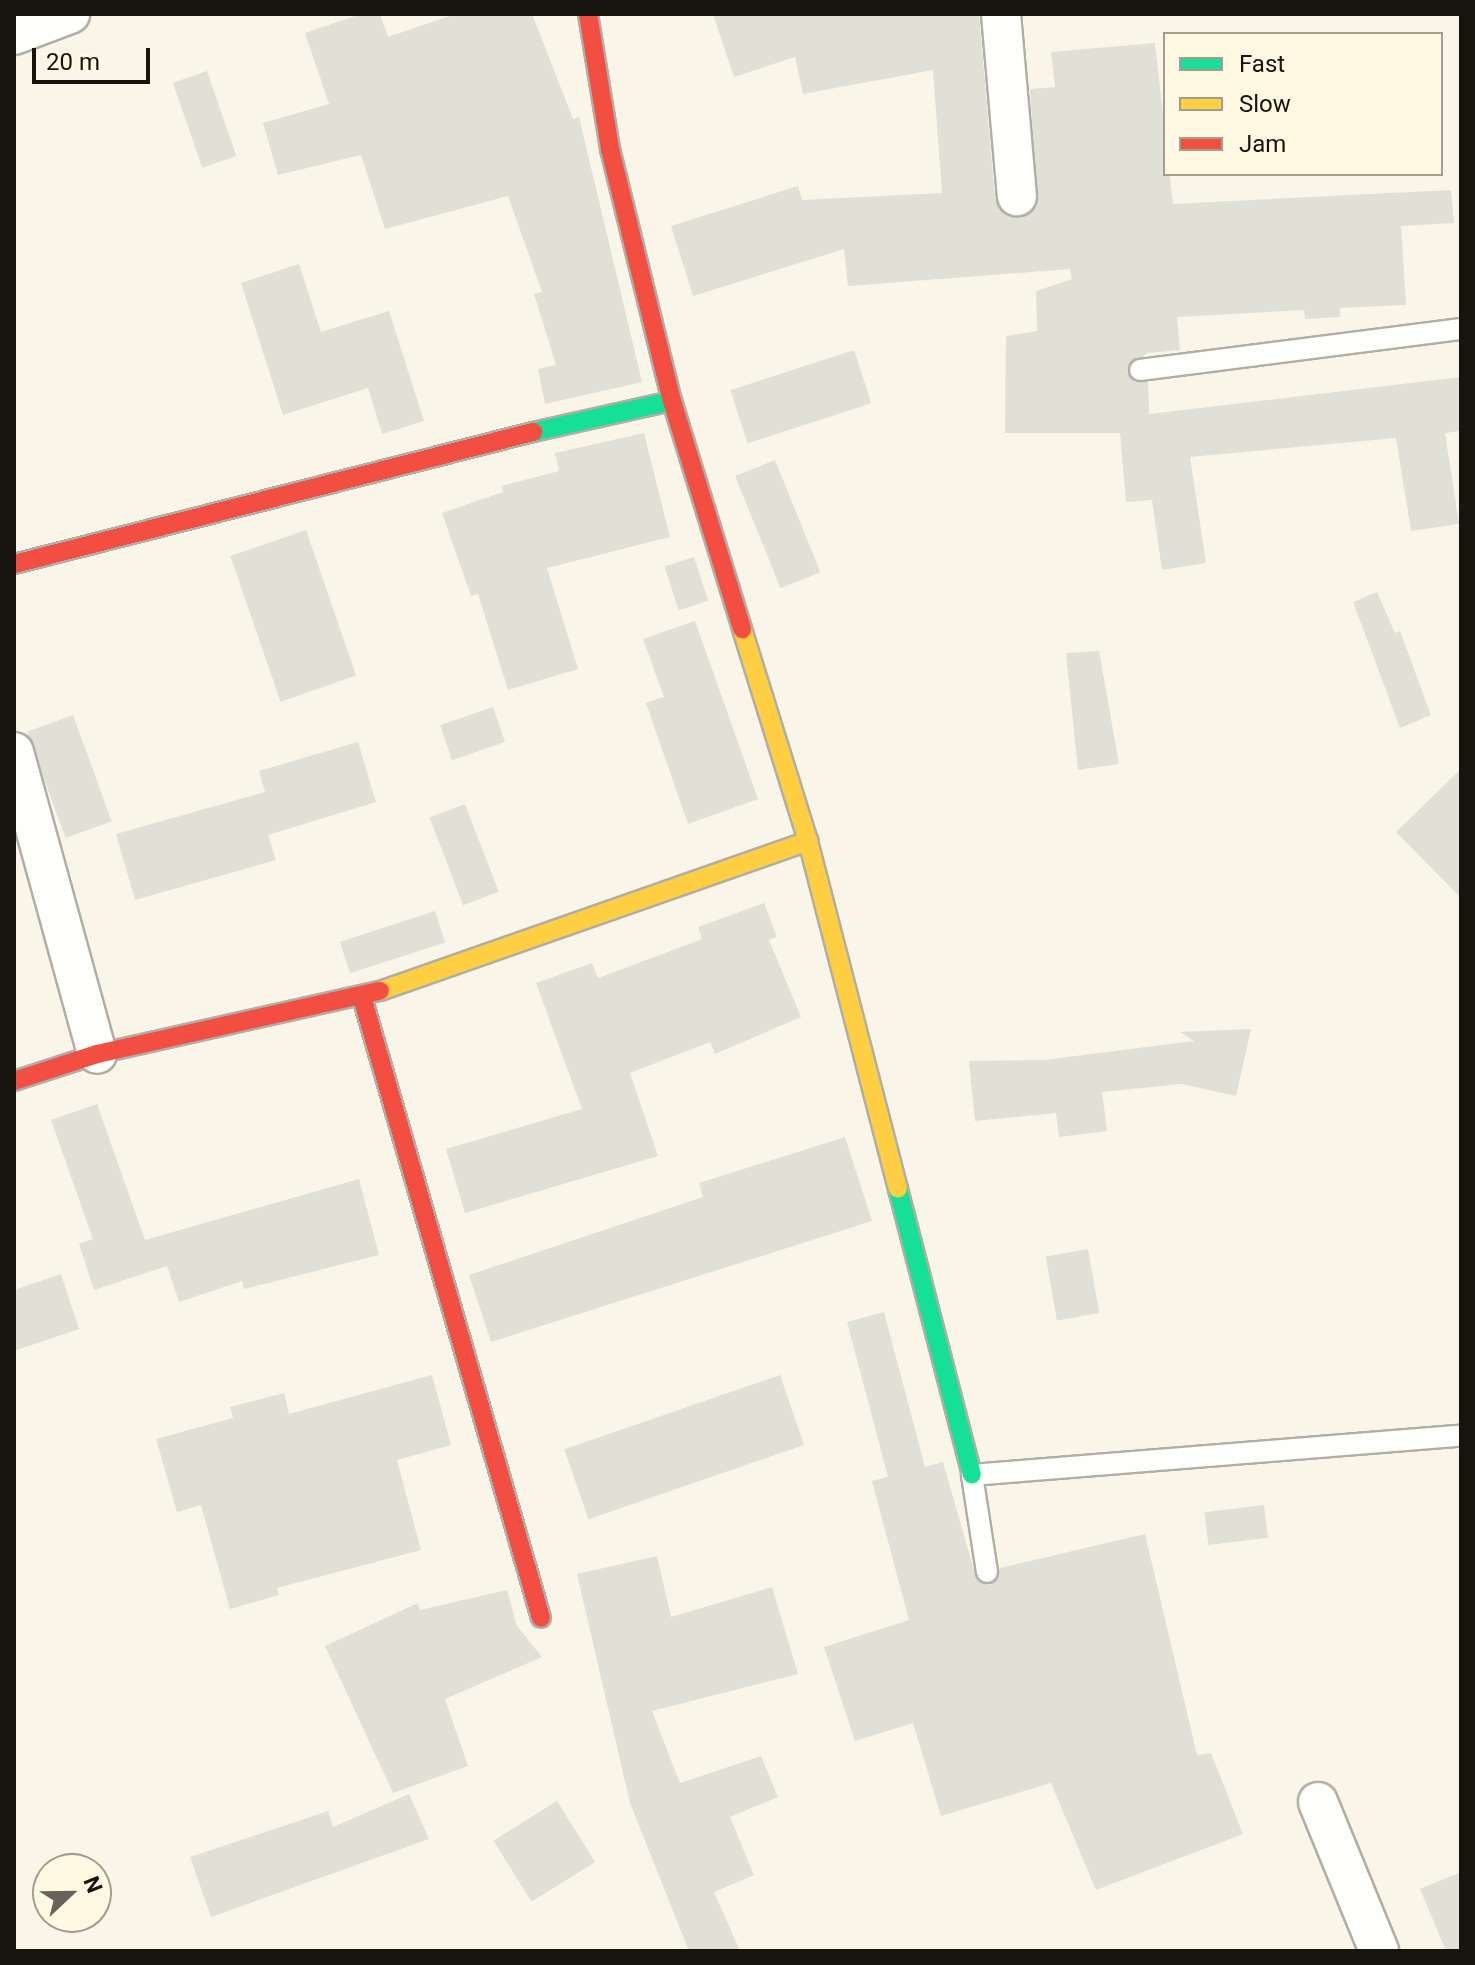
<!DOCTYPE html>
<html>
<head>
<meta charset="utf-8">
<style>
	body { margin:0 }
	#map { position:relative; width:1475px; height:1965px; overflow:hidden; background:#f9f6e9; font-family:Roboto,sans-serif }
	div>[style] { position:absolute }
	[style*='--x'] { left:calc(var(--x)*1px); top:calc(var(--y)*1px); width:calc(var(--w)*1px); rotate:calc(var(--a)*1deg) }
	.building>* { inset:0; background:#e0e0d7; transform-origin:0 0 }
	.roads { filter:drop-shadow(2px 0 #b1aea5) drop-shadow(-2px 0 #b1aea5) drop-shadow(0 2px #b1aea5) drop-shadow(0 -2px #b1aea5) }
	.lane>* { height:20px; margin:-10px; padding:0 10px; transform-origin:10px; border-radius:10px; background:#fefefc }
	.street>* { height:38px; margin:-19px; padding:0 19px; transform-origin:19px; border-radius:19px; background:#fefefc }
	.fast>* { height:18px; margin:-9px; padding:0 9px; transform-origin:9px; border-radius:9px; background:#16e098 }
	.slow>* { height:18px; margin:-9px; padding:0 9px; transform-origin:9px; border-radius:9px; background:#ffcf43 }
	.jam>* { height:18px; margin:-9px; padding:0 9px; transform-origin:9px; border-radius:9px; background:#f24e42 }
	span { translate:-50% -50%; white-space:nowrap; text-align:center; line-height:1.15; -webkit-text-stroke:8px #fff9e3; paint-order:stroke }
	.frame { position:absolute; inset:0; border:16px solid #16140d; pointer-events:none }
	.legend { position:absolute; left:1163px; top:32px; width:280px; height:144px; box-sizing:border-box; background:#fff9e3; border:2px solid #a29d8d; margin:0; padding:10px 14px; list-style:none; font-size:24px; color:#16140d }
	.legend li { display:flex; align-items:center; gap:16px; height:40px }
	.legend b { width:40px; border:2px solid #a29d8d }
	.north { position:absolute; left:32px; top:1853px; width:80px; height:80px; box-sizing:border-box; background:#fff9e3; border:2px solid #a29d8d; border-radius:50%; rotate:68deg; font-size:22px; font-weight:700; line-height:32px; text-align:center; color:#16140d }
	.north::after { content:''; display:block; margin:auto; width:28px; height:36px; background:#65635a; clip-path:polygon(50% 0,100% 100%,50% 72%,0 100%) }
	.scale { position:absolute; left:32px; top:48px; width:118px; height:36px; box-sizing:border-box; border:4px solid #16140d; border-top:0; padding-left:10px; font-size:24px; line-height:28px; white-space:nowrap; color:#16140d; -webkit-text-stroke:6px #fff9e3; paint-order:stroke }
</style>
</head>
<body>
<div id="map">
	<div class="building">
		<div style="clip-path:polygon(361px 14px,380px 14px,388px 37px,455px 14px,532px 14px,573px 119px,579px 117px,642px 382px,545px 404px,538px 369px,556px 365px,534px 294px,542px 292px,508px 196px,385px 229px,361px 155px,278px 175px,263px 123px,329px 104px,305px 33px)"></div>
		<div style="clip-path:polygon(713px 14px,979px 14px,995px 198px,1008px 216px,1029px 214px,1037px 205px,1030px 89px,1055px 87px,1051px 52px,1155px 43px,1173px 204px,1451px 190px,1454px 223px,1401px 226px,1406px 305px,1340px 308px,1340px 317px,1305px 319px,1304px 310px,1177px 317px,1180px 350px,1147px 353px,1127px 371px,1134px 382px,1148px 382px,1149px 414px,1461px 377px,1461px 431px,1445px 433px,1459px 524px,1411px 531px,1396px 438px,1190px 457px,1206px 563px,1162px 570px,1152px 500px,1126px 502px,1120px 433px,1005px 433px,1006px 336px,1037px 331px,1036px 291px,1072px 279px,1070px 269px,848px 286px,844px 249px,693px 296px,671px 226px,798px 186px,802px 200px,942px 193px,933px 70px,803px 94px,795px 57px,734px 77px)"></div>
		<div style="left:207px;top:71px;width:90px;height:36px;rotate:71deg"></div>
		<div style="clip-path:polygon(299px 264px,321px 332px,389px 311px,424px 421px,382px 434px,368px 388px,283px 415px,241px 283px)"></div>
		<div style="left:854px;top:350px;width:56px;height:130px;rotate:72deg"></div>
		<div style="clip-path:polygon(644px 433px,670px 537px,547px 568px,578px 669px,508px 690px,478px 594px,471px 596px,442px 513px,503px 492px,501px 486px,559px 471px,555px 453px)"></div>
		<div style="left:775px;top:460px;width:121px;height:43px;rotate:68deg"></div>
		<div style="left:306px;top:530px;width:154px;height:80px;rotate:71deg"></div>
		<div style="left:694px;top:557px;width:46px;height:31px;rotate:72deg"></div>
		<div style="clip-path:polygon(1377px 592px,1395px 633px,1400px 631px,1431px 715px,1400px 728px,1353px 602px)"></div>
		<div style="clip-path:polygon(695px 621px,758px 799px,688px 824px,646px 703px,664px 697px,643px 639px)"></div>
		<div style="clip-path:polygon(1099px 651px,1119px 764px,1078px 770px,1066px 653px)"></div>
		<div style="left:493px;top:707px;width:37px;height:56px;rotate:71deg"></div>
		<div style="left:73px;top:715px;width:113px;height:49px;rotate:70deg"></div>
		<div style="clip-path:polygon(358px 742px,376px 802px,268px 835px,276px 860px,135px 900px,116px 834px,265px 792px,259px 771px)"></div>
		<div style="clip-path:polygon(1461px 769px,1461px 898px,1396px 832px)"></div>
		<div style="left:465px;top:804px;width:94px;height:38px;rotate:69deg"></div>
		<div style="clip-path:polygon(764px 903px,777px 937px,769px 940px,801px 1017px,715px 1054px,710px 1042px,630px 1073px,658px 1156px,465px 1213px,446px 1149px,582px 1109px,536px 983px,592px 963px,598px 978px,702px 939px,698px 927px)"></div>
		<div style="left:435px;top:911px;width:33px;height:100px;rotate:72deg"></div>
		<div style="clip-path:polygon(1251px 1029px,1236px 1096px,1182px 1084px,1102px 1092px,1107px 1131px,1059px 1137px,1056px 1113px,975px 1121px,969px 1061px,1044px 1060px,1194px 1041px,1180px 1032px)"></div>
		<div style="clip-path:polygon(97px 1104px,145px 1240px,359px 1179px,379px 1255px,244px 1289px,242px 1281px,179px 1302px,167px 1266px,94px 1290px,79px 1244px,93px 1239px,51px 1120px)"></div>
		<div style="clip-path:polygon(845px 1137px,872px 1221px,491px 1342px,469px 1275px,703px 1197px,699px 1183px)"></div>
		<div style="left:1088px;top:1249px;width:65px;height:43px;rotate:80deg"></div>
		<div style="clip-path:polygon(61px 1274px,79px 1329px,14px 1351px,14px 1290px)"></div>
		<div style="clip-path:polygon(884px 1312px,925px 1467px,943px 1462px,977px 1581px,990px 1585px,1000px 1568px,1145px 1534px,1197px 1755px,1211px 1753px,1243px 1834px,1096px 1890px,1051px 1783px,941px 1816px,913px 1723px,855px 1741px,824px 1647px,909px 1620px,872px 1481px,888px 1477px,847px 1322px)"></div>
		<div style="clip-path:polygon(432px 1375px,451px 1445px,397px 1460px,421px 1550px,277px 1588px,279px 1595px,230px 1609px,201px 1505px,177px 1512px,156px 1439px,233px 1418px,230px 1407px,284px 1393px,289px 1414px)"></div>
		<div style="left:780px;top:1375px;width:74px;height:228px;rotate:71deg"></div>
		<div style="left:1264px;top:1505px;width:33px;height:60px;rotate:83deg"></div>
		<div style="clip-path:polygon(657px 1556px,671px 1617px,772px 1587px,798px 1674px,652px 1711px,680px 1783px,761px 1756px,778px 1797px,730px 1817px,754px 1875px,714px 1892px,740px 1951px,689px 1951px,630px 1803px,577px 1574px)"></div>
		<div style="clip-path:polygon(507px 1590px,517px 1626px,542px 1657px,445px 1699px,468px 1766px,393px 1793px,325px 1646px,418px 1603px,420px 1610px)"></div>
		<div style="clip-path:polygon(409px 1794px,429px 1839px,211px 1917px,190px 1857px,328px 1811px,333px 1827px)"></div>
		<div style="left:557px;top:1801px;width:72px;height:75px;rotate:58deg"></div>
		<div style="clip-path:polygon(1461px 1872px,1461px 1951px,1446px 1951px,1420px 1889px)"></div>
	</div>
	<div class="roads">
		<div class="lane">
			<div style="--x:1140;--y:370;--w:324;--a:-7.3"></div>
			<div style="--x:987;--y:1572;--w:98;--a:-98.8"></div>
			<div style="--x:972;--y:1475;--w:491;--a:-4.6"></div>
		</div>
		<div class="street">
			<div style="--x:1001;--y:14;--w:183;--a:85"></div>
			<div style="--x:14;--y:35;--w:60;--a:-20.6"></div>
			<div style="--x:14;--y:752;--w:313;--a:74.6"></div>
			<div style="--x:1318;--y:1802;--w:161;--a:67.7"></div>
		</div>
		<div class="fast">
			<div style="--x:533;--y:432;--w:142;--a:-12.6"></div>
			<div style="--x:898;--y:1189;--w:295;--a:75.5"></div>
		</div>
		<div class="slow">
			<div style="--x:742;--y:629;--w:222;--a:72.7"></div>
			<div style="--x:808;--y:841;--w:359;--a:75.5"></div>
			<div style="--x:380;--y:991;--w:454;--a:-19.3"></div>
		</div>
		<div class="jam">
			<div style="--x:588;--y:14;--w:137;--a:80.7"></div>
			<div style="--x:610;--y:149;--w:260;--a:76.2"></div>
			<div style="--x:672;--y:401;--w:239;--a:72.9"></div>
			<div style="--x:14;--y:564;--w:536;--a:-14.27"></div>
			<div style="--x:362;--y:997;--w:646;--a:73.92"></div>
			<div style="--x:14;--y:1081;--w:87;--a:-18"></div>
			<div style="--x:97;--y:1054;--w:290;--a:-12.6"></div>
		</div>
	</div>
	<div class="frame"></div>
	<ul class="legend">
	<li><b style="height:10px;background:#16e098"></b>Fast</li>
	<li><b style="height:10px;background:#ffcf43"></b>Slow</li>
	<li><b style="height:10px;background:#f24e42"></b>Jam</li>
	</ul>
	<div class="north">N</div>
	<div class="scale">20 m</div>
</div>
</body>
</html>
